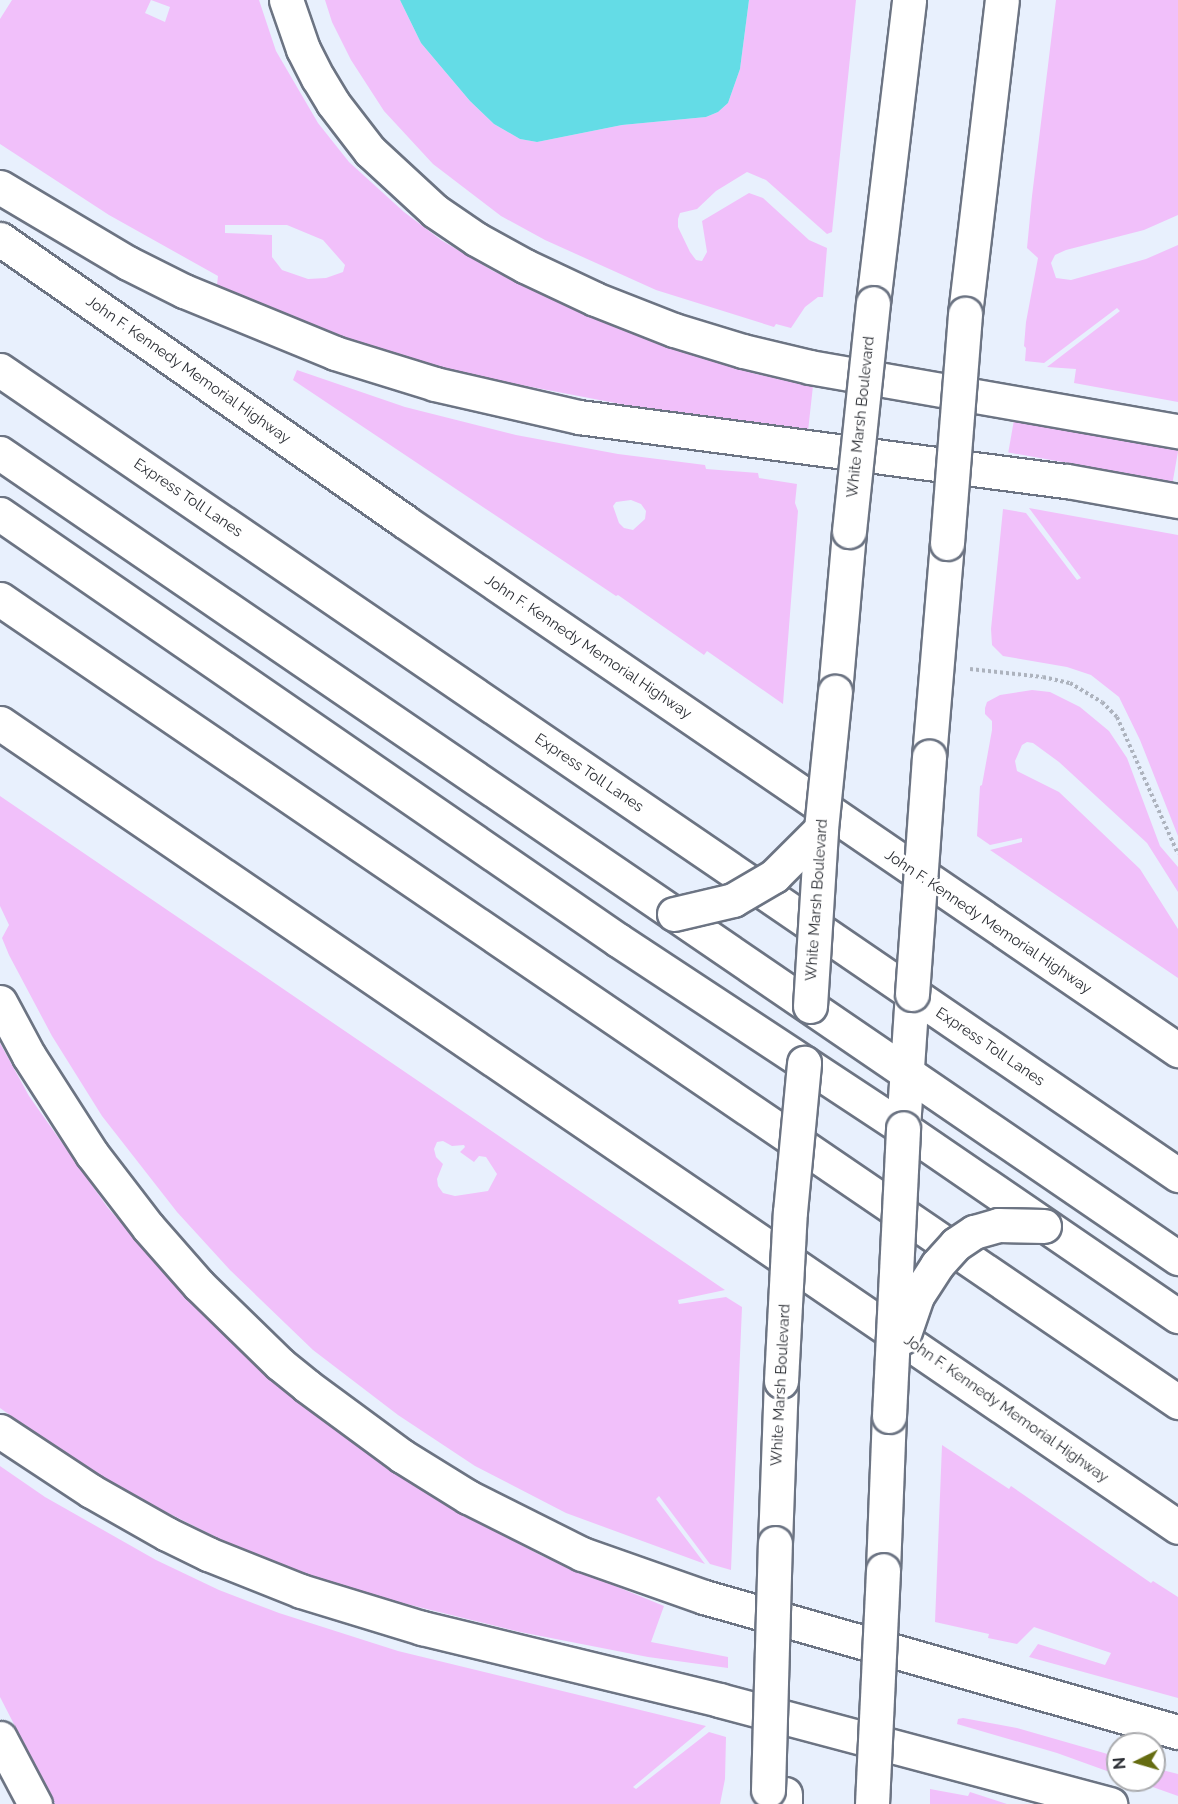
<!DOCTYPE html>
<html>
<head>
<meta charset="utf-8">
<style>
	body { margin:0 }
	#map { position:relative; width:1178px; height:1804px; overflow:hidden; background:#e8f0fd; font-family:Raleway,sans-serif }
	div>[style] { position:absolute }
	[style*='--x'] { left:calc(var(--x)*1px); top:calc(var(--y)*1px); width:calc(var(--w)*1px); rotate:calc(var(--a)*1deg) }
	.green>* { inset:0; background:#f1c0fa; transform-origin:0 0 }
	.water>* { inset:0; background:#64dce6 }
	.path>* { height:4px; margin-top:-2px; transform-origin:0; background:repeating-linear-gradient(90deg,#adb3be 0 3px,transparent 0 6px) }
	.roads { filter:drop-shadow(2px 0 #6c7483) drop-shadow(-2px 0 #6c7483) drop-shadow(0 2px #6c7483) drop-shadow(0 -2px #6c7483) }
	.highway>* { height:33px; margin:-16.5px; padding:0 16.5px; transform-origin:16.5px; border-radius:16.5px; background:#fff }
	.bridges { filter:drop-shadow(2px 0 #6c7483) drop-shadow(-2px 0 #6c7483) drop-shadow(0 2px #6c7483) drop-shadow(0 -2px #6c7483) }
	.highway-bridge>* { height:33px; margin:-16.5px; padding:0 16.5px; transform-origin:16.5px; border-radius:16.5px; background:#fff }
	span { translate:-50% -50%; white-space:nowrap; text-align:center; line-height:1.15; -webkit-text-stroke:5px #fff; paint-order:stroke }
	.street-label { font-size:15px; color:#2b2e34 }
	.north { position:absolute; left:1106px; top:1732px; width:60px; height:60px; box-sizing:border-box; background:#fff; border:2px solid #aaabae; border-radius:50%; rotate:265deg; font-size:16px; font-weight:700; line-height:24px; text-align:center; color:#2b2e34 }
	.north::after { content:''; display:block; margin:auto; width:21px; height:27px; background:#656c11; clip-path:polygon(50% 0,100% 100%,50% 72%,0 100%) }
</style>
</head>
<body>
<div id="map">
	<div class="green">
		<div style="clip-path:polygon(evenodd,12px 0,259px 0,276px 51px,318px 123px,349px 162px,404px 212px,441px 240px,493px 271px,632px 333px,756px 374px,813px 386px,808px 431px,657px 411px,463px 374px,313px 327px,217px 285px,218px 276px,109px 215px,0 144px,0 19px,12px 0,151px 0,170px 7px,165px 22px,145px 13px,151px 0,12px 0,225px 225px,287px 225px,323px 240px,345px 265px,343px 272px,326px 278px,308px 279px,282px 270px,272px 257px,272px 235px,225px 233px,225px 225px)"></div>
		<div style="clip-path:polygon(325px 0,400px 0,421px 43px,470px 101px,494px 124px,520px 139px,537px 142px,622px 125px,706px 117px,718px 112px,728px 103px,740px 69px,749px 0,856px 0,832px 232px,827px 234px,766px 180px,747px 172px,716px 191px,697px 209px,680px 213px,678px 219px,678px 227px,690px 252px,696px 260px,702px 261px,707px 252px,702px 221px,749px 193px,763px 198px,809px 240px,827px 248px,823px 297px,818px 297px,805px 307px,791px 328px,776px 324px,774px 327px,656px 290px,545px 240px,501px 216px,433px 164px,384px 111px,351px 60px,332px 22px)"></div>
		<div style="clip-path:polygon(1056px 0,1178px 0,1178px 215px,1144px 230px,1066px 250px,1055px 255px,1051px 263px,1056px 278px,1071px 280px,1146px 259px,1178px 245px,1178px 402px,1074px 383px,1076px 369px,1047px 367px,1120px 311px,1117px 308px,1044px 363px,1025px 361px,1026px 348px,1024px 346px,1026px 322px,1038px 258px,1027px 248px,1032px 196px)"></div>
		<div style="clip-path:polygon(evenodd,297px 370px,405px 407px,516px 435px,618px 454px,705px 465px,706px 469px,758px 473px,759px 478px,797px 484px,795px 503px,798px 511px,783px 704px,707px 651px,704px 655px,618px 595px,616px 596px,293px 380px,297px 370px,631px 500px,641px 504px,646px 511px,645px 519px,633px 530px,624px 528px,619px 523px,613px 506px,616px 502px,631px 500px)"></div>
		<div style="left:1014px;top:420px;width:167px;height:33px;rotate:10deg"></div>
		<div style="clip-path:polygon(1029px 508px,1178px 535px,1178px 836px,1140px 740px,1119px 697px,1091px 675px,1067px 667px,1003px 656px,992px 645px,991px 629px,1003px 509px,1026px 513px,1077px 580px,1081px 578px)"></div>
		<div style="clip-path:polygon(1032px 690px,1050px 692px,1080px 707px,1109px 731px,1127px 758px,1160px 846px,1178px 867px,1178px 892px,1147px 843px,1059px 762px,1033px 743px,1027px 742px,1022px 745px,1015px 761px,1017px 771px,1059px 792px,1140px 869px,1178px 929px,1178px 978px,990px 850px,1022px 842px,1022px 838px,990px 845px,977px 836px,980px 786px,982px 785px,992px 730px,992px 721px,985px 714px,985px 708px,987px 702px,1000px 695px)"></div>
		<div style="clip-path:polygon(evenodd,0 796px,725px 1290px,678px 1300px,679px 1304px,726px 1297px,742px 1307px,731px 1570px,710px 1564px,659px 1496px,656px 1499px,705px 1564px,566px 1513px,475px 1466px,398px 1415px,313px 1350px,230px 1270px,177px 1212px,102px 1116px,52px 1036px,9px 955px,2px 938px,9px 925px,0 906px,0 796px,443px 1141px,452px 1146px,464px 1145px,465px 1147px,460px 1152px,474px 1162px,479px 1156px,486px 1157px,497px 1174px,488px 1191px,455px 1196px,443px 1193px,438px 1186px,437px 1179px,443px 1164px,436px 1157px,434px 1149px,437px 1142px,443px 1141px)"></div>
		<div style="clip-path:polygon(0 1043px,29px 1096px,108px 1208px,200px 1312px,259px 1368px,339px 1433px,444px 1504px,542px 1556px,664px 1606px,651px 1642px,728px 1657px,728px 1668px,648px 1657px,520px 1632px,374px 1596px,325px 1581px,234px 1546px,142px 1500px,77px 1462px,0 1408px)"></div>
		<div style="clip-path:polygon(942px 1445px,1009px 1489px,1011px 1486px,1151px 1583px,1153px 1581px,1178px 1597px,1178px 1698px,1029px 1657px,1038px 1644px,1105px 1665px,1111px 1653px,1034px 1627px,1017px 1644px,988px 1638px,989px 1634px,935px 1622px)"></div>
		<div style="clip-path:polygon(0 1466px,45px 1497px,156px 1560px,219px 1590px,279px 1613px,398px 1651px,706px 1726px,633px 1787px,636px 1789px,709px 1732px,726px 1737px,725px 1779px,720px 1804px,55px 1804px,0 1697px)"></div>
		<div style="clip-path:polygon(963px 1718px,1017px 1728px,1118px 1757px,1118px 1775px,1057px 1753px,957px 1724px,958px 1719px)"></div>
		<div style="clip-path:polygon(1154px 1768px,1178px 1774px,1178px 1796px,1133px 1780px,1154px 1780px)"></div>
		<div style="clip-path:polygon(930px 1789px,968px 1796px,970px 1792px,1007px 1804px,930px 1804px)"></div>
	</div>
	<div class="water">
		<div style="clip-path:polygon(400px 0,749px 0,740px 69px,728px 103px,718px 112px,706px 117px,622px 125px,537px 142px,520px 139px,494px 124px,470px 101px,421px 43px)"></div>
	</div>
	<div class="path">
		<div style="--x:970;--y:669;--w:73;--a:6.3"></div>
		<div style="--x:1043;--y:677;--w:28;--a:13"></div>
		<div style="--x:1070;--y:683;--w:37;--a:31"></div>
		<div style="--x:1102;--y:702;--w:21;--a:45"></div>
		<div style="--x:1117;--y:717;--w:150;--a:66"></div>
	</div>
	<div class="roads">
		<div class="highway">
			<div style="--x:286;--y:0;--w:52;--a:70.9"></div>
			<div style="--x:303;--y:49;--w:33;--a:63"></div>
			<div style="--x:318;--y:78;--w:29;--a:59"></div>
			<div style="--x:333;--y:103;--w:61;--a:52.4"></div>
			<div style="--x:370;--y:151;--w:88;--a:42.7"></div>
			<div style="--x:435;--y:211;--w:50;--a:34.3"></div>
			<div style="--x:476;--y:239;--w:56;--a:28.9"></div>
			<div style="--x:525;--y:266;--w:77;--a:25.2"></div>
			<div style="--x:595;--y:299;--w:85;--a:21.4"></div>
			<div style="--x:674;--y:330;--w:72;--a:16.9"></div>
			<div style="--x:743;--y:351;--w:69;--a:13.4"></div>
			<div style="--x:810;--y:367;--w:374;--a:9.9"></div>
			<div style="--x:0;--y:187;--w:149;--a:30.7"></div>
			<div style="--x:128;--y:263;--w:63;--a:26.6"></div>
			<div style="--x:184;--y:291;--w:163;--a:22.3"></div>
			<div style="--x:335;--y:353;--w:105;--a:17.2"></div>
			<div style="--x:435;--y:384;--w:148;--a:12.9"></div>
			<div style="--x:579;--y:417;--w:492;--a:7.5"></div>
			<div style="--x:1067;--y:481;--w:113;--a:10.2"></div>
			<div style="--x:0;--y:239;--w:493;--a:34.9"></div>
			<div style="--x:404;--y:521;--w:938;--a:34.35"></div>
			<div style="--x:873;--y:303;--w:305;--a:-83.2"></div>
			<div style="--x:965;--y:314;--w:316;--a:-83.3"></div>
			<div style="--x:0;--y:370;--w:1427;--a:34.35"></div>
			<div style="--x:0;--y:453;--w:1427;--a:34.35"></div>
			<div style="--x:0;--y:514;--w:751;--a:34.58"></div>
			<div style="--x:618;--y:940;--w:341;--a:33.4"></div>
			<div style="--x:903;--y:1128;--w:333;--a:34.4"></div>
			<div style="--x:0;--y:599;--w:1426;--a:34.28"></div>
			<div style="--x:835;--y:692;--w:162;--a:-85"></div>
			<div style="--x:0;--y:723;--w:1426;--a:34.31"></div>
			<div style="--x:929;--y:757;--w:215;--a:-85.2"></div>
			<div style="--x:0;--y:1002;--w:61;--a:61.8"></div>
			<div style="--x:29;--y:1056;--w:117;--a:57.3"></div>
			<div style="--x:92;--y:1154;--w:92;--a:52.5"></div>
			<div style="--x:148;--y:1227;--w:77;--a:48.7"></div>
			<div style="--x:199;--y:1285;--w:113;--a:44.3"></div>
			<div style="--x:280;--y:1364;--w:35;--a:39"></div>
			<div style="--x:307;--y:1386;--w:118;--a:36.4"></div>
			<div style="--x:402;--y:1456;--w:78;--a:31.8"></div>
			<div style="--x:468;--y:1497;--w:127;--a:26.6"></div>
			<div style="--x:582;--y:1554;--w:129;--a:19.4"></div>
			<div style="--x:704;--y:1597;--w:493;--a:15.9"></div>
			<div style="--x:903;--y:1128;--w:134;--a:-86.2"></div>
			<div style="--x:0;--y:1431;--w:109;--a:33.4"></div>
			<div style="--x:91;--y:1491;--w:87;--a:29.5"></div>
			<div style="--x:167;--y:1534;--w:46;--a:26"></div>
			<div style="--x:208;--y:1554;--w:100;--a:21.7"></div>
			<div style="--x:301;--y:1591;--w:127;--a:17"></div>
			<div style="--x:422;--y:1628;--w:306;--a:13.6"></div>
			<div style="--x:719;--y:1700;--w:405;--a:14.9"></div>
			<div style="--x:775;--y:1543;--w:162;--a:-87.9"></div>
			<div style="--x:883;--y:1570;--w:154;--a:-87.8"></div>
			<div style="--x:0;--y:1738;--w:75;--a:62.1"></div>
			<div style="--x:785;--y:1794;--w:10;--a:90"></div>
		</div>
	</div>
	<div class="bridges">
		<div class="highway-bridge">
			<div style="--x:849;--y:531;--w:229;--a:-84"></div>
			<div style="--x:947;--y:543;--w:230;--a:-85.5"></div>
			<div style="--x:674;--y:914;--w:61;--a:-13.3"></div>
			<div style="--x:733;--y:900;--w:48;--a:-30.3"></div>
			<div style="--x:774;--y:876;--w:66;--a:-45"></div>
			<div style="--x:912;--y:994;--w:238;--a:-85.9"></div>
			<div style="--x:810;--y:1006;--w:177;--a:-86.4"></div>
			<div style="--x:821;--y:829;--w:138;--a:-84.2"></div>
			<div style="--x:903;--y:1337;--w:43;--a:-71.1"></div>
			<div style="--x:917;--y:1296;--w:37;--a:-57"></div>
			<div style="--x:937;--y:1265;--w:28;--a:-48"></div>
			<div style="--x:956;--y:1244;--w:22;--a:-34"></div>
			<div style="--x:974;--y:1232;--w:25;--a:-16"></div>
			<div style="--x:998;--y:1225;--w:46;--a:1.2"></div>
			<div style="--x:781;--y:1381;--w:169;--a:-87"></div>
			<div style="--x:790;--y:1212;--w:150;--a:-84.6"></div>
			<div style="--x:889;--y:1416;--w:288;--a:-87.2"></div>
			<div style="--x:768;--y:1790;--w:247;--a:-88.4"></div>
			<div style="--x:872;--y:1804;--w:234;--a:-87.3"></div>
		</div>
	</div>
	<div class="street-label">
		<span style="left:188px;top:370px;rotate:35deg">John F. Kennedy Memorial Highway</span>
		<span style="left:861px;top:417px;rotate:-84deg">White Marsh Boulevard</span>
		<span style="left:188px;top:498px;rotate:34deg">Express Toll Lanes</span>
		<span style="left:588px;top:647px;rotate:34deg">John F. Kennedy Memorial Highway</span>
		<span style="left:589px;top:773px;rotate:34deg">Express Toll Lanes</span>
		<span style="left:817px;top:900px;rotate:-86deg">White Marsh Boulevard</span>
		<span style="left:988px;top:922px;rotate:34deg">John F. Kennedy Memorial Highway</span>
		<span style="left:990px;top:1047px;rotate:34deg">Express Toll Lanes</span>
		<span style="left:781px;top:1385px;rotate:-87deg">White Marsh Boulevard</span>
		<span style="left:1006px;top:1409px;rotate:35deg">John F. Kennedy Memorial Highway</span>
	</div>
	<div class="north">N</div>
</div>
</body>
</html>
